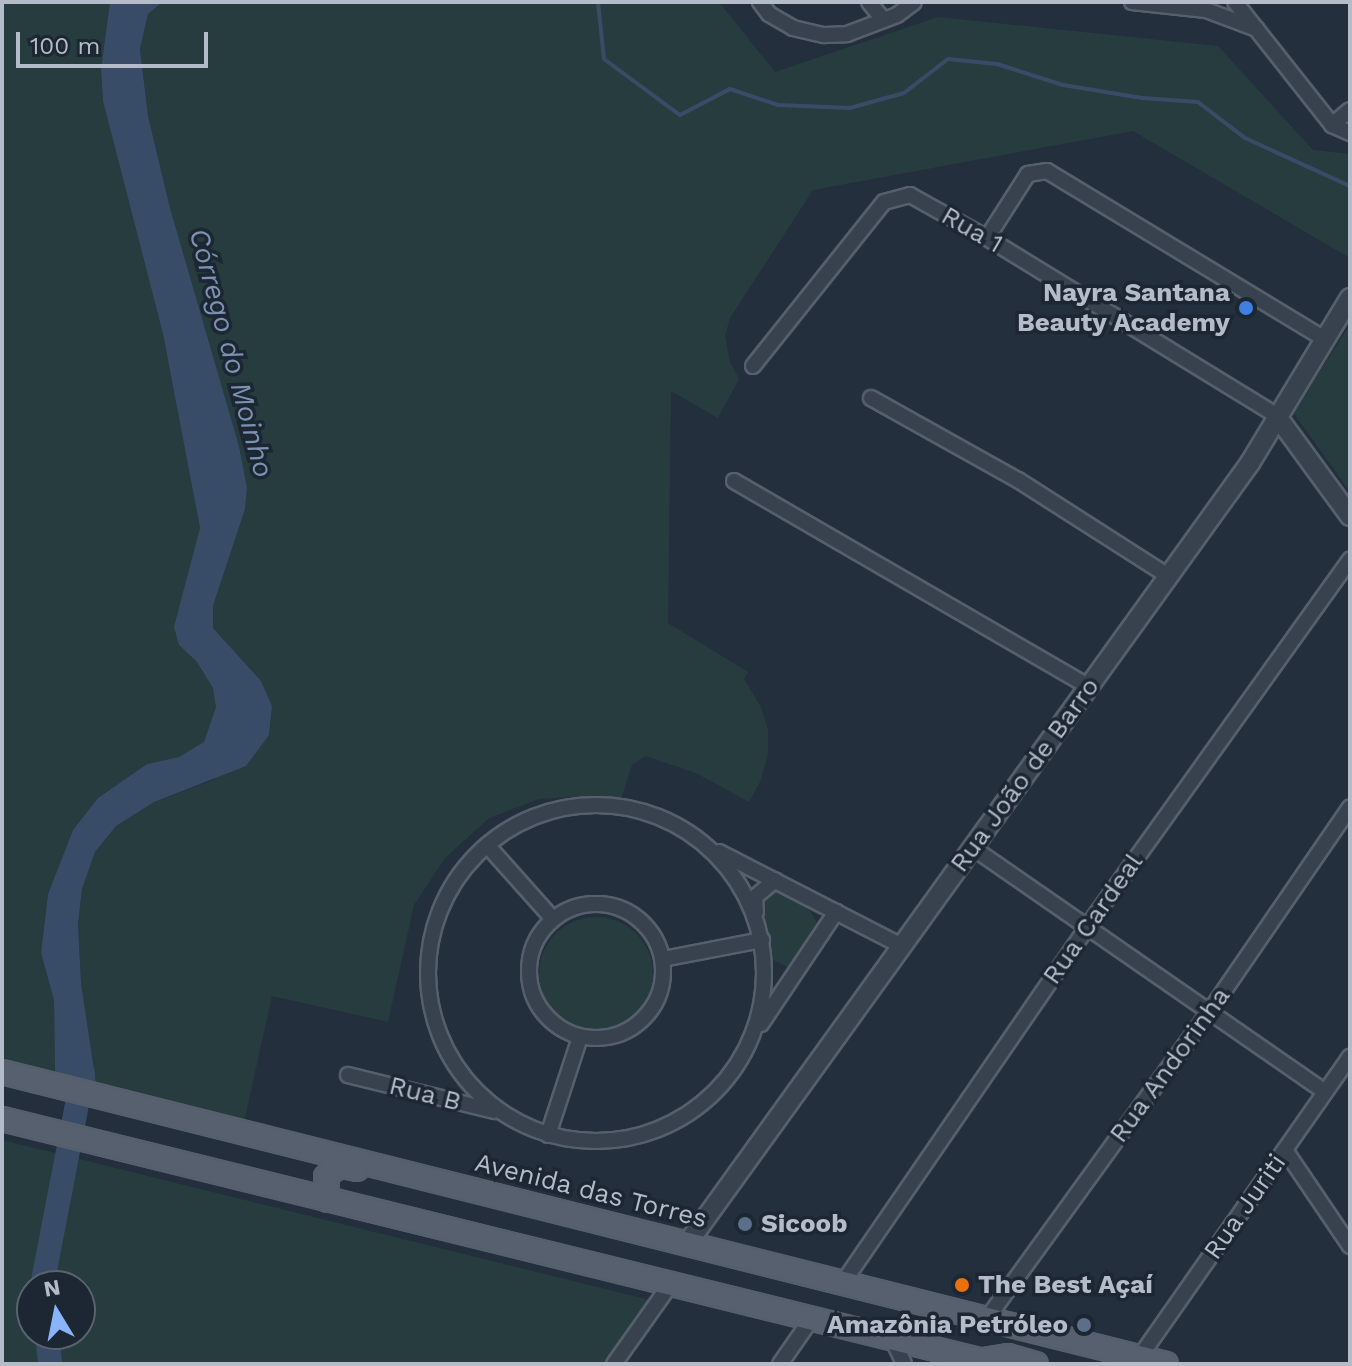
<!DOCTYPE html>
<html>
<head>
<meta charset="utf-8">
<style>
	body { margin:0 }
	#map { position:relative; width:1352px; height:1366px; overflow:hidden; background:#242f3e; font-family:"Work Sans",sans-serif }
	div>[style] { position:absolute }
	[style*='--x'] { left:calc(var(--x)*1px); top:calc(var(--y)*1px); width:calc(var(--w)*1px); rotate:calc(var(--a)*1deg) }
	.green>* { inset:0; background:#263c3f }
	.round { border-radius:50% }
	.water>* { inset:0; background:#394c67 }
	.stream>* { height:4px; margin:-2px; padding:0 2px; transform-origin:2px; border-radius:2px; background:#394c67 }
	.river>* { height:24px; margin:-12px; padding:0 12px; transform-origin:12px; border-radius:12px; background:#394c67 }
	.roads { filter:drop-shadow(2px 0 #565f6c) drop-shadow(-2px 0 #565f6c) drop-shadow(0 2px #565f6c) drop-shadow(0 -2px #565f6c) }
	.minor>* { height:14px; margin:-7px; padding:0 7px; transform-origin:7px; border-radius:7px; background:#38414e }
	.minor>.ring { margin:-7px; padding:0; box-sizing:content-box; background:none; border:14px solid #38414e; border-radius:50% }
	.tertiary>* { height:18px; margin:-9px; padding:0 9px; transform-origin:9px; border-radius:9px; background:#38414e }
	.primary>* { height:22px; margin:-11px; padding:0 11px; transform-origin:11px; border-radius:11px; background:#56606e }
	.dots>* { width:22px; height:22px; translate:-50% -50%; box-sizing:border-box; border:4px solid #1d2633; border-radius:50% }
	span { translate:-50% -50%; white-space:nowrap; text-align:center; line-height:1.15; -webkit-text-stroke:7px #1d2633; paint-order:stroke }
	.street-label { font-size:26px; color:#b4bcc9 }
	.poi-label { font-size:26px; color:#b4bcc9; font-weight:700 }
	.right { translate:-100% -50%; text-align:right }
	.left { translate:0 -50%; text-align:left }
	.water-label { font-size:28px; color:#7c92b1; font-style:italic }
	.frame { position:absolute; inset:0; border:4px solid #b4bcc9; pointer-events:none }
	.north { position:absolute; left:16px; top:1270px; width:80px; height:80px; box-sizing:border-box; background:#1d2633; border:2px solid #59626f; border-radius:50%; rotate:350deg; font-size:22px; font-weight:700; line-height:32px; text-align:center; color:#b4bcc9 }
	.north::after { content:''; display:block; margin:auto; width:28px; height:36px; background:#8ab4f8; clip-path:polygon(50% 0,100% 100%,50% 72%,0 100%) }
	.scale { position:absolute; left:16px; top:32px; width:192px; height:36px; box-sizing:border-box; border:4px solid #b4bcc9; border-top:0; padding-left:10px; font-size:24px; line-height:28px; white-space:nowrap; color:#b4bcc9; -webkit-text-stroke:6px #1d2633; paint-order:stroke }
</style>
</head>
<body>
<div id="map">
	<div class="green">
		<div style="clip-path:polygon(2px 2px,110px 2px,101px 69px,103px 101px,163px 334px,200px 528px,179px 645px,197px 662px,214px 688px,216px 707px,205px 742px,179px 757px,147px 764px,98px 798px,73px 830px,48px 894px,41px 953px,54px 1000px,55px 1072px,2px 1058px)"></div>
		<div style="clip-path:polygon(169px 2px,719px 2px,775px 72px,938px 17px,1218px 46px,1313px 150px,1350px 154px,1350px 258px,1133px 131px,813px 190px,730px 318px,725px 336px,730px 362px,739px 379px,718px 418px,671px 391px,668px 623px,748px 672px,744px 679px,761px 707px,768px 730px,768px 753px,761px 780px,749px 802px,696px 773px,645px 756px,632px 765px,621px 799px,586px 796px,539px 799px,489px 818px,445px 858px,414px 905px,388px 1022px,272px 996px,244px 1122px,96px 1083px,81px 983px,78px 924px,82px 889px,95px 852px,116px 826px,154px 802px,213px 780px,269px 735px,272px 706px,261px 681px,213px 628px,213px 606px,245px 509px,247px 488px,239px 446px,170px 208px,148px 116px,140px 49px,148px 14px,160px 4px)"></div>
		<div style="clip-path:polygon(1350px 325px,1350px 492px,1293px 412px)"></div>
		<div style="clip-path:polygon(771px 891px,781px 892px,808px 908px,817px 923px,793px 965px,788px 967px,771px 959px,759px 911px,760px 900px)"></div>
		<div class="round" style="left:539px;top:917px;width:114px;height:114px"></div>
		<div style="clip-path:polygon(evenodd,2px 1140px,650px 1300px,603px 1364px,2px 1364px,2px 1140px,80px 1286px,80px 1334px,32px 1334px,32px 1286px,80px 1286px)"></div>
	</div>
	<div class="water">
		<div style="clip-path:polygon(110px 2px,169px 2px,160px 4px,148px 14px,140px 49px,148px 116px,170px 208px,239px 446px,247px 488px,245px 509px,213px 606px,213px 628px,261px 681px,272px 706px,269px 735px,246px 766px,154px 802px,116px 826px,95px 852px,82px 889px,78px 924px,81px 983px,96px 1083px,55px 1072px,54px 1000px,41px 953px,48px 894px,73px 830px,98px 798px,147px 764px,179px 757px,204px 742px,216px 707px,213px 688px,197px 662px,179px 645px,174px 627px,200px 528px,163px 334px,103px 101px,101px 69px)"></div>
	</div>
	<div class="stream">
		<div style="--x:598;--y:2;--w:57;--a:84"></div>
		<div style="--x:604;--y:59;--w:94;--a:36.4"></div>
		<div style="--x:680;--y:115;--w:56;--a:-27.5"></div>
		<div style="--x:730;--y:89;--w:51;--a:18.4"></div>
		<div style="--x:778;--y:105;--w:72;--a:2.4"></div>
		<div style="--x:850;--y:108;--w:56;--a:-15.5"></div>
		<div style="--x:904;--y:93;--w:56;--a:-37.7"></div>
		<div style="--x:948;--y:59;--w:49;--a:5.8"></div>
		<div style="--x:997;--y:64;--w:69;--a:17.7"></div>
		<div style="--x:1063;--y:85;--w:80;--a:9.3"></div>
		<div style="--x:1142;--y:98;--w:56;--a:4.1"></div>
		<div style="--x:1198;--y:102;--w:59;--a:37.5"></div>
		<div style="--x:1245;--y:138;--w:115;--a:24.6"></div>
	</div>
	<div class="river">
		<div style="--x:42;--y:1286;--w:217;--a:-79.1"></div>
		<div style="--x:47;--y:1334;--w:30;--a:84"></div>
	</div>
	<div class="roads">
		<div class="minor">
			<div style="--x:760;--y:2;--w:15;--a:53"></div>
			<div style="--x:769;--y:14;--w:28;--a:30"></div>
			<div style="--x:793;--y:28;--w:32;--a:13"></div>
			<div style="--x:824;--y:35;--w:23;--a:-2"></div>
			<div style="--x:847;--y:34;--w:53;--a:-20.8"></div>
			<div style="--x:897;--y:15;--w:21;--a:-37"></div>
			<div style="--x:869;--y:2;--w:22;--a:51"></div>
			<div style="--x:1132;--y:2;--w:74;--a:6.2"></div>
			<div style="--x:1206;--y:10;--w:54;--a:20.4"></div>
			<div style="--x:1235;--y:2;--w:157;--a:51.7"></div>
			<div style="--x:1332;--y:125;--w:20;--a:24"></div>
			<div style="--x:1332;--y:125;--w:23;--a:-40"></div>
			<div style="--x:987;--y:238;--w:76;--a:-57.4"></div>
			<div style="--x:1028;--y:174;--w:19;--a:-9"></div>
			<div style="--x:1047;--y:171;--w:324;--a:31.2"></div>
			<div style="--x:753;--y:366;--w:210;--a:-51.4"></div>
			<div style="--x:884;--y:202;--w:27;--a:-15"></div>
			<div style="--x:910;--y:195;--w:88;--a:29.2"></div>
			<div style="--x:987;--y:238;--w:339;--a:31.5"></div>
			<div style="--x:871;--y:398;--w:168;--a:29.2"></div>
			<div style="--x:1018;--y:480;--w:178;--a:32.6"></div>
			<div style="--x:734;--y:481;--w:410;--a:30.1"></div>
			<div class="ring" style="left:428px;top:805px;width:322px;height:322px"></div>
			<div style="--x:487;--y:845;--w:99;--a:48.3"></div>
			<div style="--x:973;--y:848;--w:428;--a:34.7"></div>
			<div style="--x:719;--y:852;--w:206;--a:27.2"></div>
			<div class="ring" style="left:529px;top:904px;width:120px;height:120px"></div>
			<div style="--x:756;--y:912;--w:15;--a:-94"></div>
			<div style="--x:755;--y:897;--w:26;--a:-40"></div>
			<div style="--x:663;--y:959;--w:101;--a:-10.9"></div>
			<div style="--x:761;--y:1024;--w:135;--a:-56.2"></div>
			<div style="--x:348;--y:1075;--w:151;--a:13.8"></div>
			<div style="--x:548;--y:1135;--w:103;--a:-71.9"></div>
			<div style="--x:1285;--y:1150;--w:116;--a:55.9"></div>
			<div style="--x:842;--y:1284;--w:433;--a:-55.5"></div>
			<div style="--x:1087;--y:927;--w:452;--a:-54.4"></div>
			<div style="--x:986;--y:1320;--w:382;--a:-54.1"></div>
			<div style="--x:1210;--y:1011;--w:247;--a:-55.5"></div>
			<div style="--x:893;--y:1340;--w:26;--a:65"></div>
			<div style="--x:1139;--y:1358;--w:368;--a:-55"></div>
			<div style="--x:614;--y:1364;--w:97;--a:-54.7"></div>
			<div style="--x:780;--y:1364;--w:56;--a:-55.2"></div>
		</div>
		<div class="tertiary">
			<div style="--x:1276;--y:415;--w:125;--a:53.8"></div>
			<div style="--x:687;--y:1244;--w:963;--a:-54.21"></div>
			<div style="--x:1250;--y:463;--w:193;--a:-58.8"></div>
		</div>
		<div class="primary">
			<div style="--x:2;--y:1072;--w:1200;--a:14.08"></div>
			<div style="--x:2;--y:1119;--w:1024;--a:13.85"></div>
			<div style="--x:328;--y:1200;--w:23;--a:-95"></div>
			<div style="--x:326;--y:1177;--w:11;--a:-45"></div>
			<div style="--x:334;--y:1169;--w:9;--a:-18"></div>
			<div style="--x:343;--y:1166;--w:14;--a:12"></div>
			<div style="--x:983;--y:1360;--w:25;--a:-9"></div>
			<div style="--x:1008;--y:1356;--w:29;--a:16"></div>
		</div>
	</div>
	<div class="dots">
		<div style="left:1246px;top:308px;background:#3f7fe0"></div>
		<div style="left:745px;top:1224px;background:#5c6f8a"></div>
		<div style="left:962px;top:1285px;background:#e8710a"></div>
		<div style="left:1084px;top:1325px;background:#5c6f8a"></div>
	</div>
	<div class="street-label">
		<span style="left:972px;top:230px;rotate:30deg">Rua 1</span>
		<span style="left:1025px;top:775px;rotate:-54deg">Rua João de Barro</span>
		<span style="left:1093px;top:919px;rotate:-55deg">Rua Cardeal</span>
		<span style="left:1170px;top:1065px;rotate:-54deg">Rua Andorinha</span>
		<span style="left:425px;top:1094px;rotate:14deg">Rua B</span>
		<span style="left:591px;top:1191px;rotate:14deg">Avenida das Torres</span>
		<span style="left:1245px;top:1207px;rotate:-55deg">Rua Juriti</span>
	</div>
	<div class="poi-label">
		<span class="right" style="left:1230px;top:308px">Nayra Santana<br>Beauty Academy</span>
		<span class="left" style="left:761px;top:1224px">Sicoob</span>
		<span class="left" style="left:978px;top:1285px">The Best Açaí</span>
		<span class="right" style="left:1068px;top:1325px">Amazônia Petróleo</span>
	</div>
	<div class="water-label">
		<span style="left:231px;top:353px;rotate:75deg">Córrego do Moinho</span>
	</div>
	<div class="frame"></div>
	<div class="north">N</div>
	<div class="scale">100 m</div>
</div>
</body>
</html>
